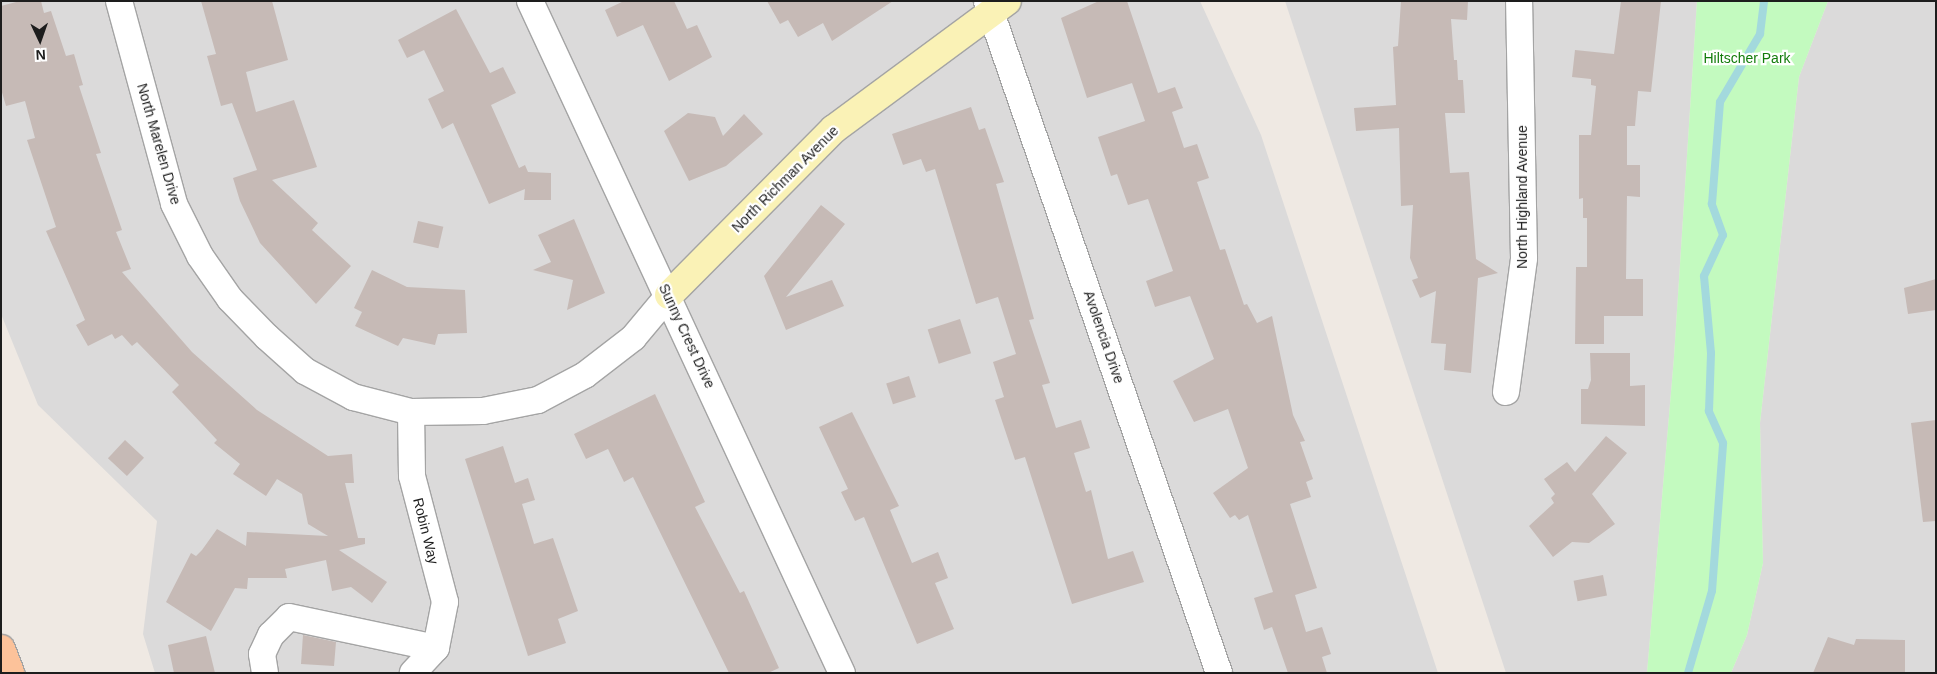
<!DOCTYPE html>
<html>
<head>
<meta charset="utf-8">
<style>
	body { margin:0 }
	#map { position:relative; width:1937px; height:674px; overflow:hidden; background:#efe9e3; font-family:Helvetica,sans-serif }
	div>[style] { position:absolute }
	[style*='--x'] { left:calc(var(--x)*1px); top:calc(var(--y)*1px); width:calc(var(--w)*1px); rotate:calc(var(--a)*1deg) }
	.residential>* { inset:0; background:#dbdada }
	.park>* { inset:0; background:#c3fabf }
	.stream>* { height:8px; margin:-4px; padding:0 4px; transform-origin:4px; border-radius:4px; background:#a3d9dd }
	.building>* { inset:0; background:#c6bab6; transform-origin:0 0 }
	.roads { filter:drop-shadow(1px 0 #a4a4a4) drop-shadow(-1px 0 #a4a4a4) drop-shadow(0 1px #a4a4a4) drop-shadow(0 -1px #a4a4a4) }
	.street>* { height:26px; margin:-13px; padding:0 13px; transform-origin:13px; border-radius:13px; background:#fff }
	.secondary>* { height:28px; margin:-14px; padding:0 14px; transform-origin:14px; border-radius:14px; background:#faf2b6 }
	.primary>* { height:28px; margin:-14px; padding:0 14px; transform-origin:14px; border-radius:14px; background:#fcc29a }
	span { translate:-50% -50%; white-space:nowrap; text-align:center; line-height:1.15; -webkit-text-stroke:4.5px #fff; paint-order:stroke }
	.park-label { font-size:14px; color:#137c0b }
	.street-label { font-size:14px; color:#1d1d1d }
	.frame { position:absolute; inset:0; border:2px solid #1d1d1d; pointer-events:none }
	.north { position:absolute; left:15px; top:15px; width:50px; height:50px; -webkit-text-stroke:4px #fff; paint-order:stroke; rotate:177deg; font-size:14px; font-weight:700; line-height:20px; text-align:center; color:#1d1d1d }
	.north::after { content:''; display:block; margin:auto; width:18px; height:22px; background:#1d1d1d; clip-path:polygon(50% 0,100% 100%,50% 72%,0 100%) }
</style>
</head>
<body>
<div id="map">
	<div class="residential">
		<div style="clip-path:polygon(1px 1px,1200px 1px,1261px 135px,1438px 673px,155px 673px,143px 634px,157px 521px,38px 405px,1px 314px)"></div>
		<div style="clip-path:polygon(1285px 1px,1697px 1px,1674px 357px,1647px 673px,1506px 673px)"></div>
		<div style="clip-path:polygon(1828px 1px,1936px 1px,1936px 673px,1731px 673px,1747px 635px,1763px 563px,1760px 423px,1799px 77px)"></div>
	</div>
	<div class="park">
		<div style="clip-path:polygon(1697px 1px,1828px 1px,1799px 77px,1760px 423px,1763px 563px,1747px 635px,1731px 673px,1647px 673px,1674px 357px)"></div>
	</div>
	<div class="stream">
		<div style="--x:1688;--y:673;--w:85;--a:-73.7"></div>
		<div style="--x:1712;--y:591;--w:148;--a:-85.7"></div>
		<div style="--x:1723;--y:443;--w:35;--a:-114"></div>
		<div style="--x:1709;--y:411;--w:58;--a:-88"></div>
		<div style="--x:1711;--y:353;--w:77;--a:-95.2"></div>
		<div style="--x:1704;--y:276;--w:45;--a:-65.1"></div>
		<div style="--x:1723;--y:235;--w:33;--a:-110"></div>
		<div style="--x:1712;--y:204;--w:102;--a:-85.5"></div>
		<div style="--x:1720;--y:102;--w:79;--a:-59.5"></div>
		<div style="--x:1760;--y:34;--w:33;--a:-83"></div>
	</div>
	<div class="building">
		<div style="clip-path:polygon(20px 1px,41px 1px,44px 13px,51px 11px,66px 56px,74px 54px,83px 85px,79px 86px,101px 153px,96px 154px,122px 230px,116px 232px,131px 269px,122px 272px,192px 352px,257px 410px,328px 456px,352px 454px,354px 483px,345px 483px,358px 538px,365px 538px,365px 544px,339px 550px,387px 582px,372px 603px,351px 587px,332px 591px,326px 560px,285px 569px,287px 578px,248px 578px,247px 589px,235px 588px,211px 631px,166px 602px,191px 553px,196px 556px,202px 550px,217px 529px,246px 546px,247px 532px,328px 536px,308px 524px,302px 494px,277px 479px,266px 496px,233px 474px,240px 464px,214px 443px,217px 440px,172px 392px,179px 385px,137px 342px,132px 346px,122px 335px,115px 339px,112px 334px,88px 346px,76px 325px,85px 320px,46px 231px,56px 227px,27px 140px,35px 138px,25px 101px,6px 106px,1px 89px,1px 6px)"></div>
		<div style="clip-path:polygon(201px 1px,272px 1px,288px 60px,246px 72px,256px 112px,294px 100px,317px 167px,272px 180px,318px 223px,312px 230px,351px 266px,316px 304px,260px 243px,240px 201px,233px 178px,257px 170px,232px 103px,221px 106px,207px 56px,216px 54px)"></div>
		<div style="clip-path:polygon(624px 1px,674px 1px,687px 29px,697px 25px,712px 57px,669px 81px,643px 25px,617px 37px,605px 10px)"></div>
		<div style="clip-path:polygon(767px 1px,893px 1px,832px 41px,823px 23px,798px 37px,788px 20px,780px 24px)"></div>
		<div style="clip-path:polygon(1099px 1px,1127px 1px,1158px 93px,1175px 87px,1183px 108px,1172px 112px,1184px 148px,1197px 144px,1209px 178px,1197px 182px,1220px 250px,1225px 249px,1244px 305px,1247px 304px,1257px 323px,1272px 316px,1293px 415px,1305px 441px,1300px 442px,1313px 479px,1306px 482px,1311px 497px,1290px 504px,1317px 588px,1295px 595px,1306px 632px,1322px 627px,1331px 654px,1322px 657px,1327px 673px,1288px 673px,1272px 627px,1264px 630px,1254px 598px,1273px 592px,1248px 515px,1239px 520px,1235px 515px,1230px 518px,1213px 493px,1248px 468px,1228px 409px,1194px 422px,1173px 381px,1214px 359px,1190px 296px,1155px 307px,1146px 281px,1173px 271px,1148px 199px,1128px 205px,1117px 174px,1111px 176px,1098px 137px,1145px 121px,1132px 83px,1087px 98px,1061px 18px)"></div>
		<div style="clip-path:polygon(1401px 1px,1468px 1px,1467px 20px,1451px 19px,1454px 60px,1457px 60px,1458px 80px,1463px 80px,1465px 113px,1445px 113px,1450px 173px,1469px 172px,1476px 259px,1498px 273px,1478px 278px,1471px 373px,1444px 370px,1446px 344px,1431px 343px,1436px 291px,1420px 298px,1412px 280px,1418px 278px,1410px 258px,1413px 205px,1401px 206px,1399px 128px,1356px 131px,1354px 108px,1396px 105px,1393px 47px,1398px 46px)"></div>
		<div style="clip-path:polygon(1621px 1px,1661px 1px,1651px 92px,1638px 91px,1635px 126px,1627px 126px,1627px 165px,1640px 165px,1640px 197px,1627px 196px,1626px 279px,1643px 279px,1643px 316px,1604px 316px,1604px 344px,1575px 344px,1576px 267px,1587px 267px,1587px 218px,1583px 218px,1583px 198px,1579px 199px,1579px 135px,1591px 135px,1596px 86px,1591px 85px,1591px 79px,1572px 77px,1575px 50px,1614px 54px)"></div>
		<div style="clip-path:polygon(456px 9px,490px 73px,503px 67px,516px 93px,491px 105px,519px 168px,525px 165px,528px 172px,551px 173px,551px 200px,524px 200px,525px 189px,489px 204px,453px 123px,442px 129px,428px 99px,444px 91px,424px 50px,407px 58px,398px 40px)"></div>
		<div style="clip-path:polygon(971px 107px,979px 130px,985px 128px,1004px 182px,996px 184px,1034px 319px,1029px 320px,1050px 383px,1042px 385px,1056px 428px,1081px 420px,1090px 448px,1074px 453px,1086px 492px,1091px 490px,1108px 559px,1133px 551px,1144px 582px,1072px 604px,1025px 457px,1015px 460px,995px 400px,1004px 397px,993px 362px,1016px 354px,998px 297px,976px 304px,935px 169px,926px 172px,921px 159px,903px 165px,892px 134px)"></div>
		<div style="clip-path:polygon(688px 113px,715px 117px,723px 136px,744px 114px,763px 134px,726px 166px,689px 181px,664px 131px)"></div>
		<div style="clip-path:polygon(821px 205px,845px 224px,786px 297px,832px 280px,844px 306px,786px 330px,764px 276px)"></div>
		<div style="clip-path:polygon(574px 219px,605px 293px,567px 310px,573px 280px,533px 270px,551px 262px,538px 235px)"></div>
		<div style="left:418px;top:221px;width:26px;height:22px;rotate:13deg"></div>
		<div style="clip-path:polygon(372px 270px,407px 287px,465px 290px,467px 333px,438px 334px,435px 345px,403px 338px,398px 346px,355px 326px,362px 312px,354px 308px)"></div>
		<div style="clip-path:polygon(1936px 279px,1936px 310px,1908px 314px,1904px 288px)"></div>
		<div style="left:960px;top:319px;width:36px;height:34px;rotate:72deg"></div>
		<div style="clip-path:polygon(1590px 353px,1630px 353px,1630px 386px,1645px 385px,1645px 426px,1581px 424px,1581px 389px,1588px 389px,1591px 380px)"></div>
		<div style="left:909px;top:376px;width:22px;height:24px;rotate:72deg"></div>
		<div style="clip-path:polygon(655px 394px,705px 502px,695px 507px,740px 593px,744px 591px,779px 668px,768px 673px,729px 673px,633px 477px,624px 482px,608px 449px,586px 459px,574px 434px)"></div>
		<div style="clip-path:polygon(852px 412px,899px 506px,890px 510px,912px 563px,938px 552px,948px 578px,935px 583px,954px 629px,917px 644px,864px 517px,855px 521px,841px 492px,848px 489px,819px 427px)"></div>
		<div style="clip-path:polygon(1936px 420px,1936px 521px,1923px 522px,1911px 423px)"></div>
		<div style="clip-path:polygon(1606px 436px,1627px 453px,1592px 494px,1615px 524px,1589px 543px,1572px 542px,1553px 557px,1529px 526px,1554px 503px,1551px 498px,1555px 494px,1544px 479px,1567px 462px,1575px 472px)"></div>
		<div style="left:125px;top:440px;width:26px;height:25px;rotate:43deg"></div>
		<div style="clip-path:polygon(503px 446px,515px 483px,528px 478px,535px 500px,522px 504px,534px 544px,553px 538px,578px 611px,558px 619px,566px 643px,528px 656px,465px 459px)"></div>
		<div style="left:1603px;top:575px;width:21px;height:30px;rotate:79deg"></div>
		<div style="clip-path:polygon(303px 635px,336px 642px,334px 666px,301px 664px)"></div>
		<div style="clip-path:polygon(206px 636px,215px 673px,174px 673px,168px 645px)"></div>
		<div style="clip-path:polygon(1828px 637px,1854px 645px,1856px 639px,1905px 640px,1905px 673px,1813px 673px)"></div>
	</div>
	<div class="roads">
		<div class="street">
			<div style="--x:119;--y:1;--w:210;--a:74.8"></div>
			<div style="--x:174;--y:204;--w:58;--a:63.4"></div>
			<div style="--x:200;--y:256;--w:52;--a:55.1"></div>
			<div style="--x:230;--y:299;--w:53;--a:45.8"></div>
			<div style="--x:267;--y:337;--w:51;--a:41.8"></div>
			<div style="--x:305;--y:371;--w:55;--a:28.4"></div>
			<div style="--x:353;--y:397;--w:60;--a:14.5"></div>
			<div style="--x:411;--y:412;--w:72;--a:-0.8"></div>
			<div style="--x:483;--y:411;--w:56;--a:-11.3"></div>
			<div style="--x:538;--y:400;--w:53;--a:-28"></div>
			<div style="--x:585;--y:375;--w:61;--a:-37.6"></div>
			<div style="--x:633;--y:338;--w:56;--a:-50.1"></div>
			<div style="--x:530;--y:1;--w:741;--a:65.1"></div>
			<div style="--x:987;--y:1;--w:711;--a:70.95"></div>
			<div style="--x:1506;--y:392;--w:135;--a:-82.3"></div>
			<div style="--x:1524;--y:258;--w:257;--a:-91.1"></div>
			<div style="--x:411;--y:412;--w:64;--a:89.1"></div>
			<div style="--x:412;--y:476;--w:130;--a:75.3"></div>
			<div style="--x:445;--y:602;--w:47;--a:101.1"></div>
			<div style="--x:436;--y:648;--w:34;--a:133"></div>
			<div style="--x:265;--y:673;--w:19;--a:-99"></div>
			<div style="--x:262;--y:654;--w:21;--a:-65"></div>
			<div style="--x:271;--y:635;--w:25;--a:-45"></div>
			<div style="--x:289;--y:617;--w:150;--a:11.9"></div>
		</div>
		<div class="secondary">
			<div style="--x:669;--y:295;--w:234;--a:-45.2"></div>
			<div style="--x:834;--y:129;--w:215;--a:-36.5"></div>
		</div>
		<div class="primary">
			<div style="--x:1;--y:649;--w:26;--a:69"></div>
		</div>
	</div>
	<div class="park-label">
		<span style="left:1747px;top:58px">Hiltscher Park</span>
	</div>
	<div class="street-label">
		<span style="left:159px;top:144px;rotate:74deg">North Marelen Drive</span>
		<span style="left:785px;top:179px;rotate:-45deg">North Richman Avenue</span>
		<span style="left:1522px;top:197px;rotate:-90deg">North Highland Avenue</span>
		<span style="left:687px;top:336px;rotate:65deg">Sunny Crest Drive</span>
		<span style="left:1104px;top:337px;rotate:71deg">Avolencia Drive</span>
		<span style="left:426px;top:531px;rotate:76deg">Robin Way</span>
	</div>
	<div class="frame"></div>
	<div class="north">N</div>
</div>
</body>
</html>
